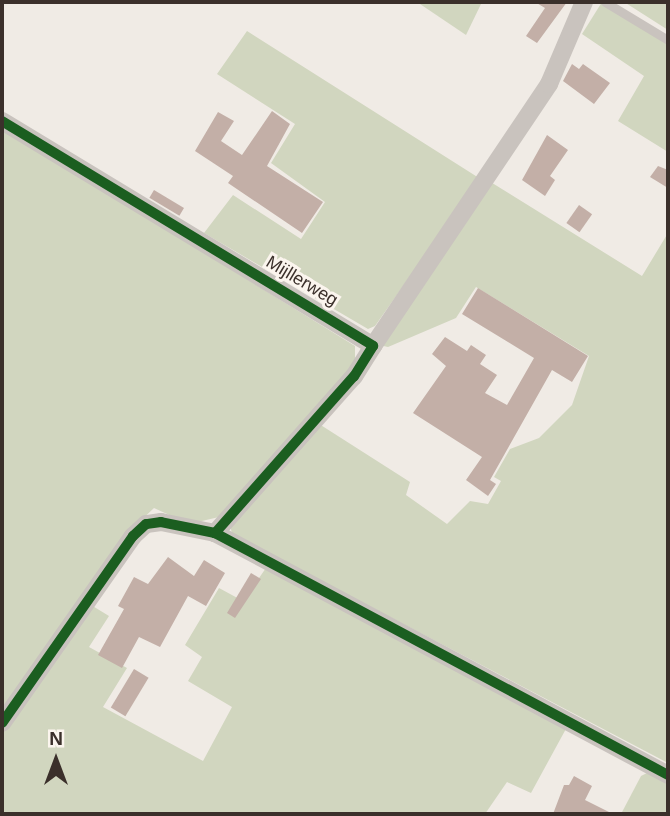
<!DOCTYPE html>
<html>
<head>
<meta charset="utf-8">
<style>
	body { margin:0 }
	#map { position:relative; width:670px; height:816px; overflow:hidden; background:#f0ebe5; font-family:Helvetica,sans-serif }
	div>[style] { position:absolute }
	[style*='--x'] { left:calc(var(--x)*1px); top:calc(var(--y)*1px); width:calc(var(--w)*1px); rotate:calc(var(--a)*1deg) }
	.green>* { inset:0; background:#d1d6bf }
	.building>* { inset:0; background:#c3afa7; transform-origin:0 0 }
	.lane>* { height:9px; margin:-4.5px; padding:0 4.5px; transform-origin:4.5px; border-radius:4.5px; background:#c9c3be }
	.street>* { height:18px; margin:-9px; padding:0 9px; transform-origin:9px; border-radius:9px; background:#c9c3be }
	.cycleway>* { height:10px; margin:-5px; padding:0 5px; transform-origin:5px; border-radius:5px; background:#1b5e20 }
	span { translate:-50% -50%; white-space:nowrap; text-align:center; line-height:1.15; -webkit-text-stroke:6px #fbf5ee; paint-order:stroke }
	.street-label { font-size:18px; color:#3b302b }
	.frame { position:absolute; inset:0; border:4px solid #3b302b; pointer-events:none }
	.north { position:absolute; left:21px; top:725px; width:70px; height:70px; -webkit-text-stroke:5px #fbf5ee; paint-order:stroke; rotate:0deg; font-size:19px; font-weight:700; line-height:28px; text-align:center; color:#3b302b }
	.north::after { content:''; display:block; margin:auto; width:24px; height:32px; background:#3b302b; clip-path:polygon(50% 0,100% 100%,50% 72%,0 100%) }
</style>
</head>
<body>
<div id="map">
	<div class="green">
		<div style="clip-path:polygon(417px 2px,482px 2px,466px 35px)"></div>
		<div style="clip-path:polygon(602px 2px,668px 42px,668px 152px,618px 121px,644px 76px,582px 34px)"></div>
		<div style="clip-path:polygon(624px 2px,668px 2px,668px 30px,632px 7px)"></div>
		<div style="clip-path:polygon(247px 31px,479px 178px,375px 326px,368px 329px,204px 233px,233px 195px,301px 239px,325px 202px,271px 163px,295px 124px,217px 74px)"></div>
		<div style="clip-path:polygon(2px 128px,355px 346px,355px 365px,219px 517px,189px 524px,154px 508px,135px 526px,2px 713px)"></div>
		<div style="clip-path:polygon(489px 181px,642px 276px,668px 233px,668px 763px,232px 534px,230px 524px,316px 422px,410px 482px,406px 495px,447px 524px,470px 501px,488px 504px,501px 481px,494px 477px,510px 449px,539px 438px,572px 405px,589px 356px,476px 287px,456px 318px,388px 347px,379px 345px)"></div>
		<div style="clip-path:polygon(268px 565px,567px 727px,531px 793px,507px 782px,485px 814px,2px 814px,2px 730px,91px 605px,109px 616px,89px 647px,127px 668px,103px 707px,203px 761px,232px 707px,188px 681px,202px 657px,185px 645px,219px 588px,243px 601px)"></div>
		<div style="clip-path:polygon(651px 771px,668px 779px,668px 814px,621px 814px,641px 776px)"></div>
	</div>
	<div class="building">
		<div style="clip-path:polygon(535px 2px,567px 2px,537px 43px,526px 36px,545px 8px)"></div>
		<div style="clip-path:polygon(572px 64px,579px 69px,583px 64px,610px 83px,594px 104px,563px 81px)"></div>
		<div style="clip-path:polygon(272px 111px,290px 124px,267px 166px,323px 202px,302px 233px,228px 183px,233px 176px,195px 151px,218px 112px,234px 121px,221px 141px,242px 155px)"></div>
		<div style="clip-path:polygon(547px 135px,568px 150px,550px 176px,555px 180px,545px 196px,522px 180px)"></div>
		<div style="clip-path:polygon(658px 166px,668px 170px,668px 188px,650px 177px)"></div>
		<div style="left:154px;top:190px;width:35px;height:9px;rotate:31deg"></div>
		<div style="left:579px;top:205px;width:16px;height:22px;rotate:35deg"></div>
		<div style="clip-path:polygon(478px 288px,588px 356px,572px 382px,552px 370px,490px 480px,496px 484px,488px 496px,466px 480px,482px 457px,413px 413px,446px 366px,432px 354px,445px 337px,467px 351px,471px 345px,486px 355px,480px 364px,497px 375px,485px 393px,507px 405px,534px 358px,462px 314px)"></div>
		<div style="clip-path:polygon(168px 557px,194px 576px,204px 560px,225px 573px,206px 606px,188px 596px,160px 647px,139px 637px,122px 668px,98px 655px,124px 609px,118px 606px,134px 577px,148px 584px)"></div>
		<div style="clip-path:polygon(251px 573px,261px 579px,235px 618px,227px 613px)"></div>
		<div style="left:134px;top:669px;width:17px;height:45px;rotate:31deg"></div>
		<div style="clip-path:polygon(574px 776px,592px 786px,585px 800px,613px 814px,553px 814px,564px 785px,569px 785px)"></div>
	</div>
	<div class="lane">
		<div style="--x:605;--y:2;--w:74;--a:31.1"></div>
	</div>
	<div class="street">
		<div style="--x:2;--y:121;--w:434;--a:31.2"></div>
		<div style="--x:373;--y:346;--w:36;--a:122"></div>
		<div style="--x:354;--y:376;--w:210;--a:131.5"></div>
		<div style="--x:215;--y:533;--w:55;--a:-168.5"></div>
		<div style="--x:161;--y:522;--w:15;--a:172"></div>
		<div style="--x:146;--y:524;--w:18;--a:137"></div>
		<div style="--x:133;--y:536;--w:228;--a:125"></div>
		<div style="--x:373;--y:346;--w:316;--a:-56.1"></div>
		<div style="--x:549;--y:84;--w:89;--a:-66.9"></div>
		<div style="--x:215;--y:533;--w:514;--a:28.11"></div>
	</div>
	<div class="cycleway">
		<div style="--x:2;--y:121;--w:434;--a:31.2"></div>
		<div style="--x:373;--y:346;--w:36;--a:122"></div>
		<div style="--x:354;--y:376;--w:210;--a:131.5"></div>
		<div style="--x:215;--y:533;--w:55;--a:-168.5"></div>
		<div style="--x:161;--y:522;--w:15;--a:172"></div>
		<div style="--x:146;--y:524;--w:18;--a:137"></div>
		<div style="--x:133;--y:536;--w:228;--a:125"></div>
		<div style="--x:215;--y:533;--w:514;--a:28.11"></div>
	</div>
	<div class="street-label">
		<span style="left:302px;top:281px;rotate:31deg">Mijllerweg</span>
	</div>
	<div class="frame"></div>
	<div class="north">N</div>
</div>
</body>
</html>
